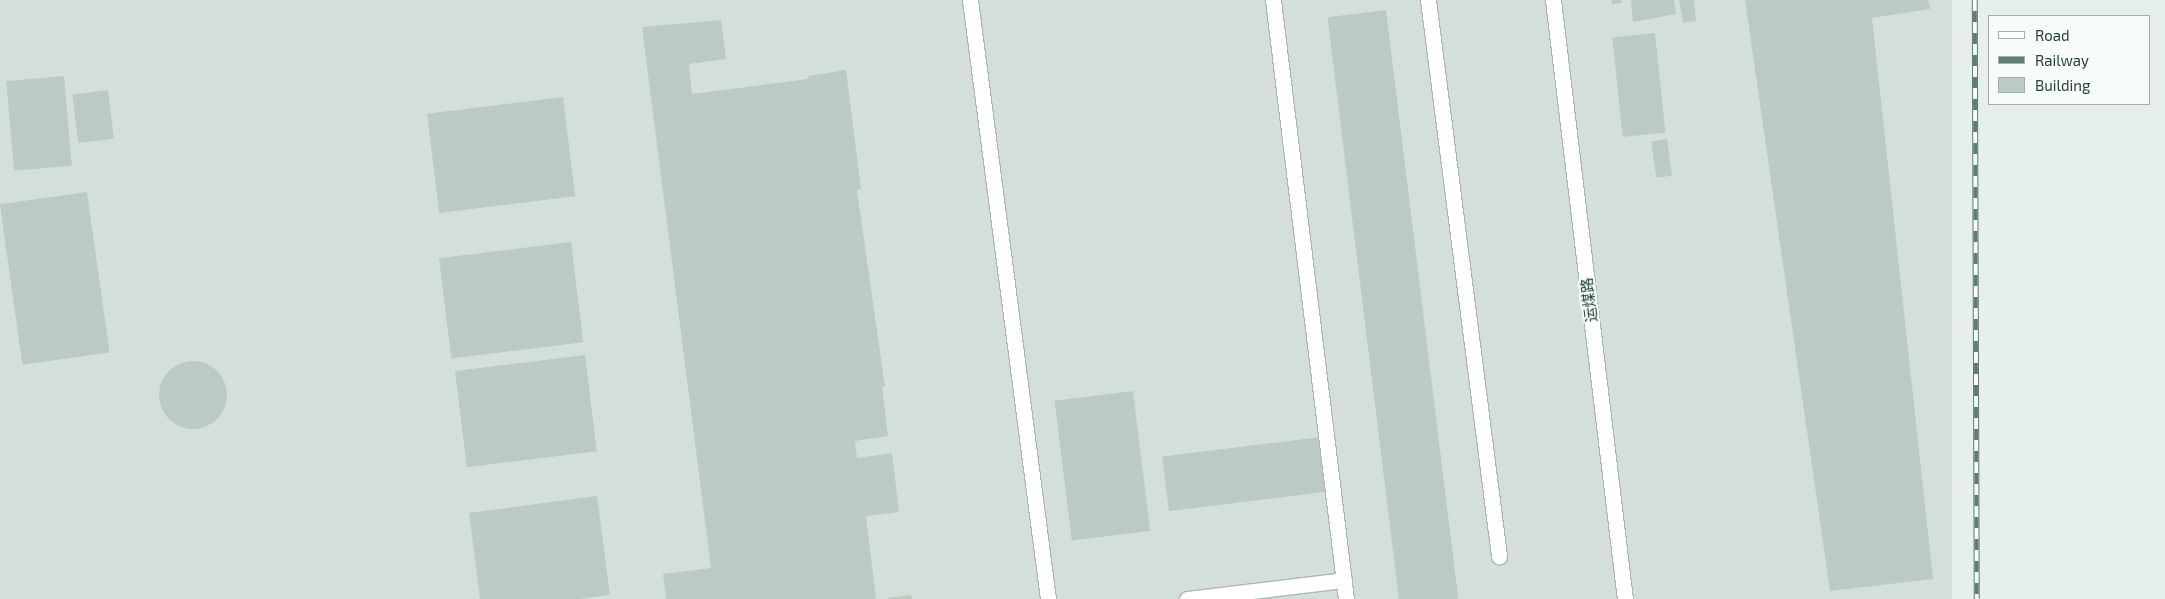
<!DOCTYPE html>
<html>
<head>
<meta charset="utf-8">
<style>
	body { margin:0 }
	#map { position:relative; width:2165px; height:599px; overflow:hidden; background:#e6efeb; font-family:"Exo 2","Noto Sans SC",sans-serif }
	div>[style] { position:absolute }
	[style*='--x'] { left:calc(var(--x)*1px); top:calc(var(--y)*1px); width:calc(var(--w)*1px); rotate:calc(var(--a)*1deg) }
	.built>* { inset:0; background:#d4dfda; transform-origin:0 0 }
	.building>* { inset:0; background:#bbcac4; transform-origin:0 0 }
	.round { border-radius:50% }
	.roads { filter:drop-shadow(1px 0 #a8b8b2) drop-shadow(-1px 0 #a8b8b2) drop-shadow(0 1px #a8b8b2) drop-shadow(0 -1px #a8b8b2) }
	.lane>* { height:15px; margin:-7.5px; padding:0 7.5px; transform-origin:7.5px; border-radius:7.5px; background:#fff }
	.street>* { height:15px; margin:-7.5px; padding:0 7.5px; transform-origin:7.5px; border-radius:7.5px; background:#fff }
	.rail>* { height:5.5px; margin-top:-2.75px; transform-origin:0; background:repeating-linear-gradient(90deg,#f7fbf9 0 11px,#5f7d75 0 22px); box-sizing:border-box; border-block:1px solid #5f7d75 }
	span { translate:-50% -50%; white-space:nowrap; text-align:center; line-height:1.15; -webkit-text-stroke:4px #f7fbf9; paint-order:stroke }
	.street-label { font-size:15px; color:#24423a }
	.legend { position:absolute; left:1988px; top:15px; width:162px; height:90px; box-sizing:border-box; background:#f7fbf9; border:1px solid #a3b1ad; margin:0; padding:6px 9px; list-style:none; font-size:15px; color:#24423a }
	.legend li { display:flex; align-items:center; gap:10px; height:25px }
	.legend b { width:25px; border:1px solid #a3b1ad }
</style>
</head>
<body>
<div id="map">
	<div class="built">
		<div style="left:0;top:0;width:1952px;height:599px"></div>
	</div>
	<div class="building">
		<div style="clip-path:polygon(1611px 0,1621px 0,1622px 3px,1612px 4px)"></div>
		<div style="clip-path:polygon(1631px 0,1674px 0,1676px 14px,1633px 22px)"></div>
		<div style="clip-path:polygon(1679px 0,1694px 0,1696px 21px,1683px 23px)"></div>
		<div style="clip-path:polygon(1745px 0,1928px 0,1930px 9px,1872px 18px,1933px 579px,1830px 591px)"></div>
		<div style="left:1386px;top:10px;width:593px;height:59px;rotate:83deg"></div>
		<div style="clip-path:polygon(721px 20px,726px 59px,689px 64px,692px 94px,808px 79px,808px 76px,846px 70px,861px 189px,857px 190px,885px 387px,882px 387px,888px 436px,855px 441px,857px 458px,892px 453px,899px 512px,866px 516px,876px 599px,666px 599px,663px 574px,711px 568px,642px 27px)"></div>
		<div style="left:1655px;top:33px;width:100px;height:43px;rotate:84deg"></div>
		<div style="left:64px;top:76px;width:90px;height:58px;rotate:85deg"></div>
		<div style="left:108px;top:90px;width:49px;height:36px;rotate:83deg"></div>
		<div style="left:563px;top:97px;width:100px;height:137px;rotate:83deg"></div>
		<div style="left:1667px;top:139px;width:37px;height:16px;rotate:82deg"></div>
		<div style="left:87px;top:192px;width:162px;height:88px;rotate:82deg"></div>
		<div style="left:571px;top:242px;width:101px;height:133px;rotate:83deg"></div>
		<div style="left:585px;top:355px;width:97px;height:131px;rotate:83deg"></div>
		<div class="round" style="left:159px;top:361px;width:68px;height:68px"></div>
		<div style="left:1133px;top:391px;width:141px;height:79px;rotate:83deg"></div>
		<div style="left:1321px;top:437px;width:55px;height:160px;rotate:83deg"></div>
		<div style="clip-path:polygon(597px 496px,610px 595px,578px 599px,480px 599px,469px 513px)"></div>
		<div style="clip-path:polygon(911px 595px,912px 599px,888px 599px,888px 598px)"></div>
	</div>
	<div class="roads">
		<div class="lane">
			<div style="--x:970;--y:0;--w:604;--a:82.58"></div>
			<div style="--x:1273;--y:0;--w:603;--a:83.05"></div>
			<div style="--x:1428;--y:0;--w:561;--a:82.72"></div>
			<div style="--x:1187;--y:599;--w:158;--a:-6.9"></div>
		</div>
		<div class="street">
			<div style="--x:1553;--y:0;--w:603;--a:83.15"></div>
		</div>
	</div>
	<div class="rail">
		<div style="--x:1975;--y:0;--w:599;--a:89.81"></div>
	</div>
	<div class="street-label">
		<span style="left:1589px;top:300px;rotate:-97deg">运煤路</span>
	</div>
	<ul class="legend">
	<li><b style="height:6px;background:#fff"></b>Road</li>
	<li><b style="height:6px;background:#5f7d75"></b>Railway</li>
	<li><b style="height:14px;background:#bbcac4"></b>Building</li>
	</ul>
</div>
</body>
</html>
